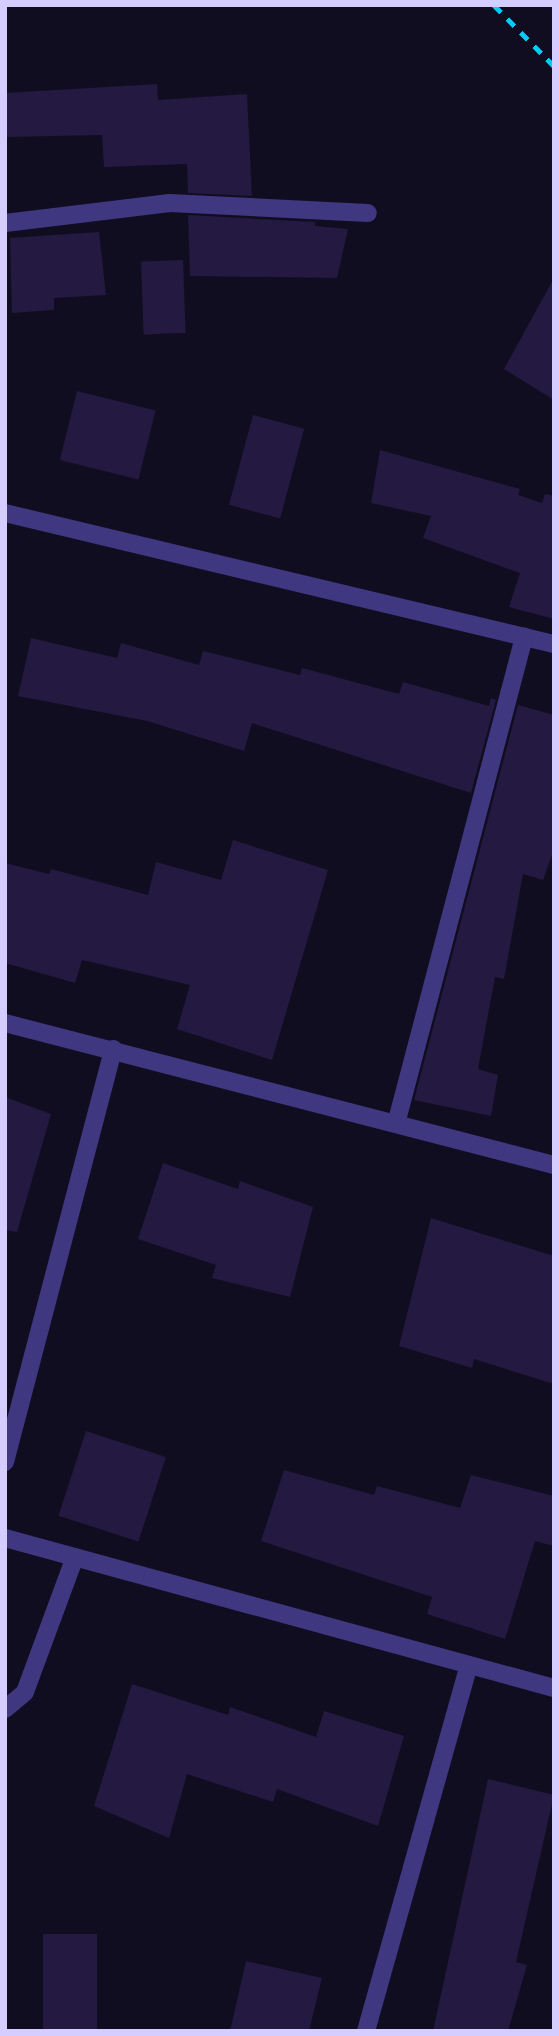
<!DOCTYPE html>
<html>
<head>
<meta charset="utf-8">
<style>
	body { margin:0 }
	#map { position:relative; width:559px; height:2036px; overflow:hidden; background:#110d20; font-family:Arial,sans-serif }
	div>[style] { position:absolute }
	[style*='--x'] { left:calc(var(--x)*1px); top:calc(var(--y)*1px); width:calc(var(--w)*1px); rotate:calc(var(--a)*1deg) }
	.building>* { inset:0; background:#241941; transform-origin:0 0 }
	.minor>* { height:18px; margin:-9px; padding:0 9px; transform-origin:9px; border-radius:9px; background:#3f3780 }
	.rail>* { height:5px; margin-top:-2.5px; transform-origin:0; background:repeating-linear-gradient(90deg,#00cef7 0 10px,transparent 0 19px) }
	span { translate:-50% -50%; white-space:nowrap; text-align:center; line-height:1.15; -webkit-text-stroke:5px #110d20; paint-order:stroke }
	.frame { position:absolute; inset:0; border:7px solid #d5ccff; pointer-events:none }
</style>
</head>
<body>
<div id="map">
	<div class="building">
		<div style="clip-path:polygon(157px 84px,158px 100px,247px 94px,252px 196px,188px 193px,187px 164px,104px 167px,102px 135px,5px 137px,5px 93px)"></div>
		<div style="clip-path:polygon(188px 215px,315px 222px,315px 226px,348px 229px,337px 278px,190px 276px)"></div>
		<div style="clip-path:polygon(99px 232px,106px 295px,54px 298px,54px 310px,12px 313px,10px 238px)"></div>
		<div style="left:183px;top:260px;width:73px;height:42px;rotate:88deg"></div>
		<div style="clip-path:polygon(554px 278px,554px 400px,504px 369px)"></div>
		<div style="left:77px;top:391px;width:81px;height:71px;rotate:14deg"></div>
		<div style="left:253px;top:415px;width:53px;height:93px;rotate:15deg"></div>
		<div style="clip-path:polygon(380px 450px,520px 489px,518px 495px,542px 503px,545px 494px,554px 496px,554px 619px,509px 607px,520px 573px,423px 538px,431px 516px,371px 503px)"></div>
		<div style="clip-path:polygon(31px 638px,117px 658px,121px 643px,199px 665px,203px 651px,300px 675px,302px 668px,399px 694px,403px 682px,489px 706px,491px 698px,496px 700px,471px 793px,252px 723px,244px 751px,147px 721px,18px 696px)"></div>
		<div style="clip-path:polygon(518px 705px,554px 715px,554px 849px,543px 880px,523px 874px,504px 979px,495px 977px,478px 1069px,498px 1075px,491px 1116px,414px 1100px)"></div>
		<div style="clip-path:polygon(233px 840px,328px 870px,272px 1060px,177px 1029px,190px 985px,82px 960px,75px 983px,5px 963px,5px 863px,49px 874px,51px 869px,148px 895px,156px 862px,221px 880px)"></div>
		<div style="clip-path:polygon(5px 1097px,51px 1114px,17px 1232px,5px 1230px)"></div>
		<div style="clip-path:polygon(163px 1163px,238px 1189px,240px 1181px,313px 1207px,290px 1297px,212px 1278px,216px 1265px,138px 1239px)"></div>
		<div style="clip-path:polygon(431px 1218px,554px 1256px,554px 1384px,474px 1359px,472px 1368px,399px 1346px)"></div>
		<div style="left:86px;top:1431px;width:84px;height:89px;rotate:18deg"></div>
		<div style="clip-path:polygon(284px 1470px,374px 1495px,377px 1486px,460px 1508px,471px 1475px,554px 1496px,554px 1546px,535px 1541px,505px 1639px,427px 1614px,432px 1597px,261px 1541px)"></div>
		<div style="clip-path:polygon(132px 1684px,228px 1715px,230px 1707px,316px 1737px,324px 1711px,404px 1736px,378px 1826px,277px 1789px,273px 1802px,187px 1774px,169px 1838px,94px 1806px)"></div>
		<div style="clip-path:polygon(488px 1779px,554px 1795px,516px 1962px,527px 1965px,508px 2031px,433px 2031px)"></div>
		<div style="left:97px;top:1934px;width:97px;height:54px;rotate:90deg"></div>
		<div style="clip-path:polygon(246px 1961px,322px 1978px,309px 2031px,230px 2031px)"></div>
	</div>
	<div class="minor">
		<div style="--x:5;--y:223;--w:166;--a:-6.9"></div>
		<div style="--x:170;--y:203;--w:198;--a:2.9"></div>
		<div style="--x:5;--y:513;--w:564;--a:13.42"></div>
		<div style="--x:5;--y:1023;--w:567;--a:14.5"></div>
		<div style="--x:396;--y:1124;--w:504;--a:-75.27"></div>
		<div style="--x:5;--y:1462;--w:427;--a:-75.3"></div>
		<div style="--x:5;--y:1538;--w:569;--a:15.28"></div>
		<div style="--x:5;--y:1709;--w:26;--a:-40"></div>
		<div style="--x:25;--y:1692;--w:144;--a:-69.7"></div>
		<div style="--x:366;--y:2031;--w:380;--a:-74.3"></div>
	</div>
	<div class="rail">
		<div style="--x:494;--y:5;--w:86;--a:45.5"></div>
	</div>
	<div class="frame"></div>
</div>
</body>
</html>
